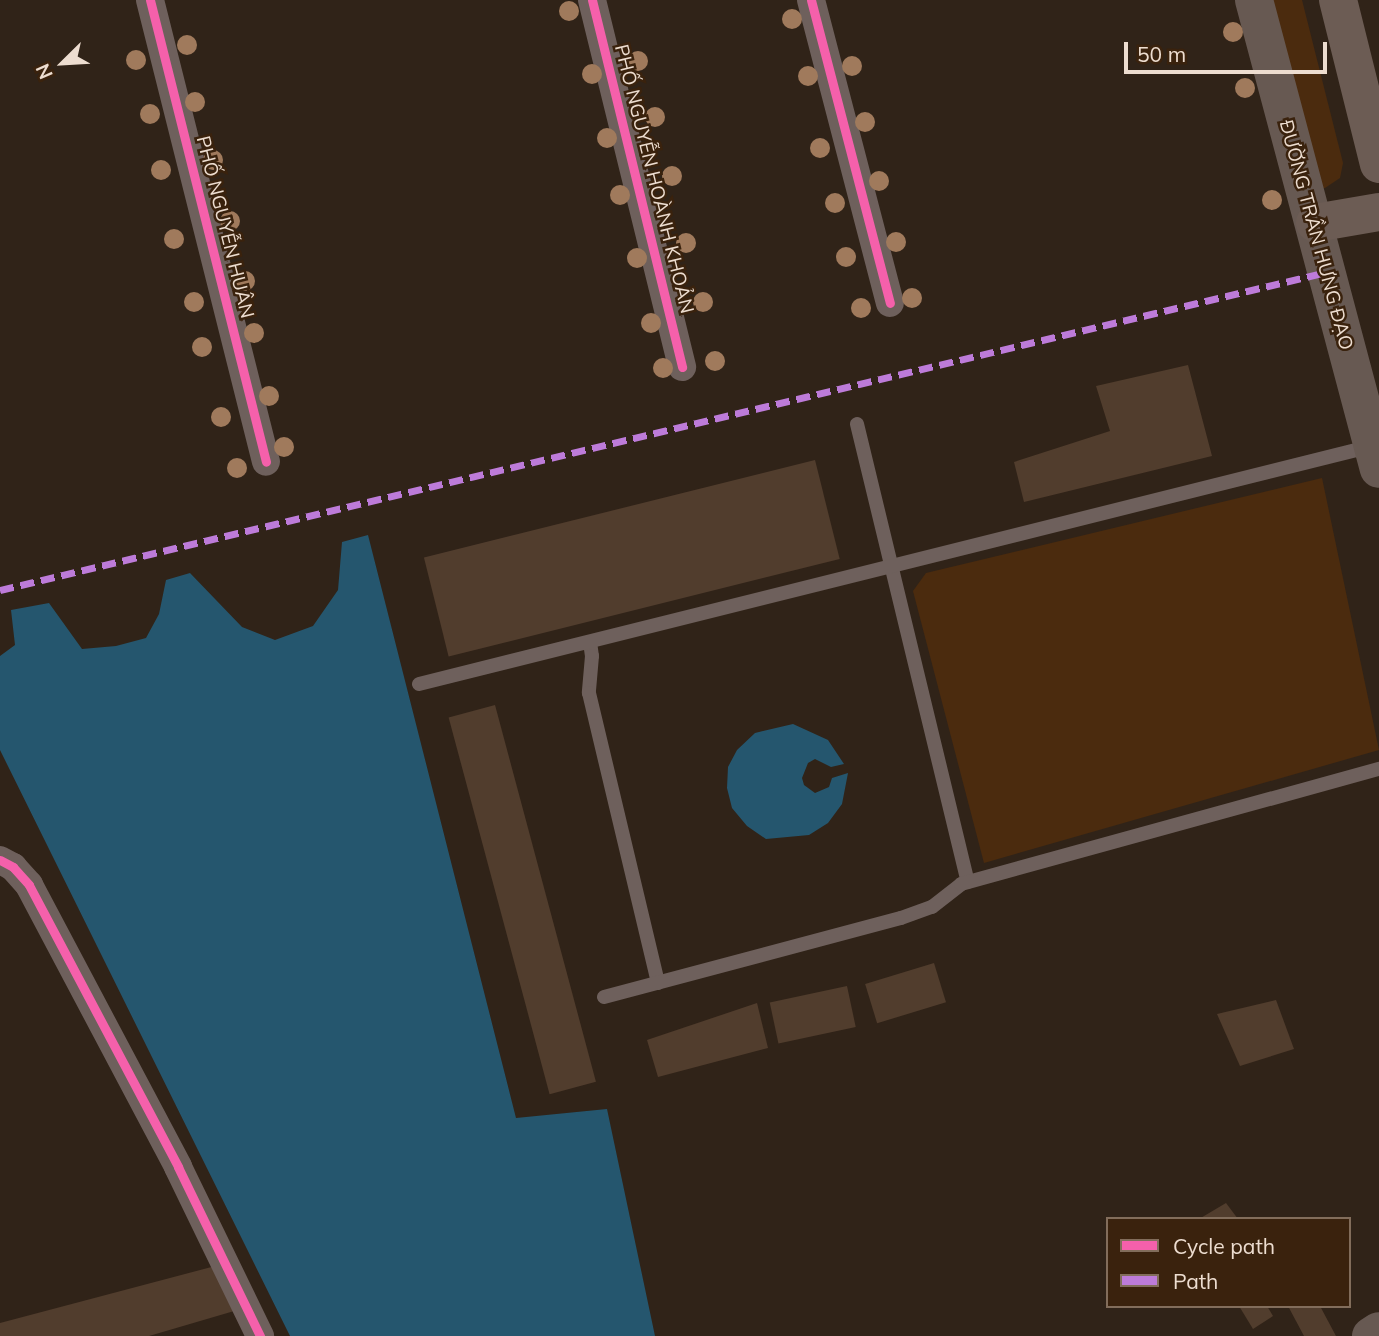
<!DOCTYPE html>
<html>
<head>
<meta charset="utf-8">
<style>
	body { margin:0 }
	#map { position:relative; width:1379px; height:1336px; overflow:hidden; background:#302318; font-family:Mulish,sans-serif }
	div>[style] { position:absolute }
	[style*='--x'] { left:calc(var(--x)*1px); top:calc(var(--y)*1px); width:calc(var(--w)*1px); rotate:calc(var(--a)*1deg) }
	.green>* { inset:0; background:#4b2b0e }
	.water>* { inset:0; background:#25566e }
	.building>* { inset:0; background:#513d2d; transform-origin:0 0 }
	.lane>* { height:14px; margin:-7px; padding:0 7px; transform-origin:7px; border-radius:7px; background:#6e605c }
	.street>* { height:28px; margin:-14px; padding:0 14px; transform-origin:14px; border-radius:14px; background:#6e605c }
	.secondary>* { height:38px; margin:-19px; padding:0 19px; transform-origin:19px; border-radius:19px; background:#675952 }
	.highway>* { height:38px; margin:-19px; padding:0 19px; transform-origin:19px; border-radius:19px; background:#6c5c54 }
	.quiet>* { height:7px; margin-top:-3.5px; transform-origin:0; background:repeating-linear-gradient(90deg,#bd7bd9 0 14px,transparent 0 21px) }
	.cycleway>* { height:9px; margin:-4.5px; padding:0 4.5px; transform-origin:4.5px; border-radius:4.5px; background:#f560ab }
	.trees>* { width:20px; height:20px; margin:-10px; border-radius:50%; background:#a07a5c }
	span { translate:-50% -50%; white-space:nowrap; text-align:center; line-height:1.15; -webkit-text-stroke:5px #3a220d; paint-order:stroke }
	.street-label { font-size:19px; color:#edddd0 }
	.legend { position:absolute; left:1106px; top:1217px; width:245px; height:91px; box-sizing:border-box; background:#3a220d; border:2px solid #826d5b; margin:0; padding:9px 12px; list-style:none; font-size:21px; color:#edddd0 }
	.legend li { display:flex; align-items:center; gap:14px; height:35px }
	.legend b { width:35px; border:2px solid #826d5b }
	.north { position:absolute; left:28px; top:28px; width:70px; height:70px; -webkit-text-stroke:5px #3a220d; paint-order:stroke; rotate:246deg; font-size:19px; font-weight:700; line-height:28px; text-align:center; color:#edddd0 }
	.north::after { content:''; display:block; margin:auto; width:24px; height:32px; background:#edddd0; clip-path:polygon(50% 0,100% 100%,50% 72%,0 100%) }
	.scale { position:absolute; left:1124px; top:42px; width:203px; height:32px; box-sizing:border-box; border:4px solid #edddd0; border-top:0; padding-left:9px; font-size:21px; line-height:24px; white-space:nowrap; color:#edddd0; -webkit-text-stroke:5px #3a220d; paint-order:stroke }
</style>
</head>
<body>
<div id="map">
	<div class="green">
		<div style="clip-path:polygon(1265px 0,1302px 0,1343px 163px,1340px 178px,1325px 188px,1318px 188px)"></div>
		<div style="clip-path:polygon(1322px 478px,1379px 750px,984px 863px,913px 591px,926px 573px)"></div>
	</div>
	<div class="water">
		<div style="clip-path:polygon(368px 535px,516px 1118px,607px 1109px,655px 1336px,290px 1336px,0 750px,0 656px,15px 645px,11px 610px,49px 603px,82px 649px,116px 646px,146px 638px,159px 614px,166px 580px,190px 573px,242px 627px,275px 640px,313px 626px,338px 590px,342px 542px)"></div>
		<div style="clip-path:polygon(793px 724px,828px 740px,844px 764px,831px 767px,815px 759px,808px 763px,802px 778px,804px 785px,815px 793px,829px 787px,832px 778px,848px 773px,842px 804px,828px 823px,809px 835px,766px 839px,747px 826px,732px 808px,727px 788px,728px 767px,737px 750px,755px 733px)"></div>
	</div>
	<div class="building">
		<div style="clip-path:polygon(1188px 365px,1212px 456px,1024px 502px,1014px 462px,1110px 431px,1096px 386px)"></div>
		<div style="left:815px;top:460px;width:102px;height:403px;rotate:76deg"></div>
		<div style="left:495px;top:705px;width:390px;height:48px;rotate:75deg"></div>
		<div style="left:934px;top:963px;width:41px;height:72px;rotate:73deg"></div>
		<div style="left:847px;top:986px;width:42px;height:79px;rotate:78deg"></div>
		<div style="clip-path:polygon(1276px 1000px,1294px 1049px,1240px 1066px,1217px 1014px)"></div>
		<div style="clip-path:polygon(757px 1003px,768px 1048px,658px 1077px,647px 1040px)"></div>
		<div style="clip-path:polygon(1226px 1203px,1238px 1219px,1199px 1219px)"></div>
		<div style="clip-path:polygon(219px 1265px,241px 1309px,149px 1336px,0 1336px,0 1323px)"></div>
		<div style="clip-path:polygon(1239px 1306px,1267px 1306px,1273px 1316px,1253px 1329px)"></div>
		<div style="clip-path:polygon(1288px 1306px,1320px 1306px,1336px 1336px,1304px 1336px)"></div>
	</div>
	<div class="lane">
		<div style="--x:857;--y:424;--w:471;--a:76.4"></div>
		<div style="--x:590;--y:642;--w:14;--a:82"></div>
		<div style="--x:592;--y:656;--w:37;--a:95"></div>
		<div style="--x:589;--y:693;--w:298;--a:76.6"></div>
		<div style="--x:419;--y:684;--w:982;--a:-14.02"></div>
		<div style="--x:604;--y:997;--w:307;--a:-14.9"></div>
		<div style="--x:901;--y:918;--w:33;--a:-20"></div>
		<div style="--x:932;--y:907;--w:37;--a:-38"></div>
		<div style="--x:961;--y:884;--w:434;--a:-15.4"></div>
	</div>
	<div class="street">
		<div style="--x:150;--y:0;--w:476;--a:75.9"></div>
		<div style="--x:592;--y:0;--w:378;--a:76.2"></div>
		<div style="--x:811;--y:0;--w:313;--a:75.4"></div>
		<div style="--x:0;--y:860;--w:15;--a:28"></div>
		<div style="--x:13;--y:867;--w:24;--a:48"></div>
		<div style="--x:29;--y:885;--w:319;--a:62.1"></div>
		<div style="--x:178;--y:1167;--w:188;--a:64.1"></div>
	</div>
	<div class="secondary">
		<div style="--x:1254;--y:0;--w:485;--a:75.1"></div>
		<div style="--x:1371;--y:1336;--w:9;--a:-32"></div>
	</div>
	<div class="highway">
		<div style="--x:1338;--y:0;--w:169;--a:76"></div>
		<div style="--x:1315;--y:223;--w:65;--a:-9.8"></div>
	</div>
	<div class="quiet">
		<div style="--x:0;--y:590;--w:1365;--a:-13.48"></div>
	</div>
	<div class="cycleway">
		<div style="--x:150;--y:0;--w:476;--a:75.9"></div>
		<div style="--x:592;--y:0;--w:378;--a:76.2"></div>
		<div style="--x:811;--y:0;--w:313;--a:75.4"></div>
		<div style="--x:0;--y:860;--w:15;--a:28"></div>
		<div style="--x:13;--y:867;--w:24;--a:48"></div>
		<div style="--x:29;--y:885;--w:319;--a:62.1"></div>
		<div style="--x:178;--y:1167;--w:188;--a:64.1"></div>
	</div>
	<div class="trees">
		<div style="left:569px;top:11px"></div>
		<div style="left:792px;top:19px"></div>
		<div style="left:1233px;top:32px"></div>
		<div style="left:187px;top:45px"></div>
		<div style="left:136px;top:60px"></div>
		<div style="left:638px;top:61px"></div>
		<div style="left:852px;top:66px"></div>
		<div style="left:592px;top:74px"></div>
		<div style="left:808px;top:76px"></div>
		<div style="left:1245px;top:88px"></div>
		<div style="left:195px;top:102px"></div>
		<div style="left:150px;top:114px"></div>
		<div style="left:655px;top:117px"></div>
		<div style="left:865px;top:122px"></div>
		<div style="left:607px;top:138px"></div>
		<div style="left:820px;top:148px"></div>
		<div style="left:213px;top:160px"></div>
		<div style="left:161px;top:170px"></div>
		<div style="left:672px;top:176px"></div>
		<div style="left:879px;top:181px"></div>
		<div style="left:620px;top:195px"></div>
		<div style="left:1272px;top:200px"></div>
		<div style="left:835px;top:203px"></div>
		<div style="left:230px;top:221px"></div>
		<div style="left:174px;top:239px"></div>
		<div style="left:896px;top:242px"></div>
		<div style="left:686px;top:243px"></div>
		<div style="left:846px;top:257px"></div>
		<div style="left:637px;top:258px"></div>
		<div style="left:245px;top:281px"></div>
		<div style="left:912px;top:298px"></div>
		<div style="left:194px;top:302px"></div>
		<div style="left:703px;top:302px"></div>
		<div style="left:861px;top:308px"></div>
		<div style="left:651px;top:323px"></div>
		<div style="left:254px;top:333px"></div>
		<div style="left:202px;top:347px"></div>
		<div style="left:715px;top:361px"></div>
		<div style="left:663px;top:368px"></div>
		<div style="left:269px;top:396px"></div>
		<div style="left:221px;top:417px"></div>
		<div style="left:284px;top:447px"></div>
		<div style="left:237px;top:468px"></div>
	</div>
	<div class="street-label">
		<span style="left:654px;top:179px;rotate:76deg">PHỐ NGUYỄN HOÀNH KHOẢN</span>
		<span style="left:225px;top:227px;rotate:76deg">PHỐ NGUYỄN HUÂN</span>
		<span style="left:1316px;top:235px;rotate:75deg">ĐƯỜNG TRẦN HƯNG ĐẠO</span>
	</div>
	<ul class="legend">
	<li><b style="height:9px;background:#f560ab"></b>Cycle path</li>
	<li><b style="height:9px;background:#bd7bd9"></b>Path</li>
	</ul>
	<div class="north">N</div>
	<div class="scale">50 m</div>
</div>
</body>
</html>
